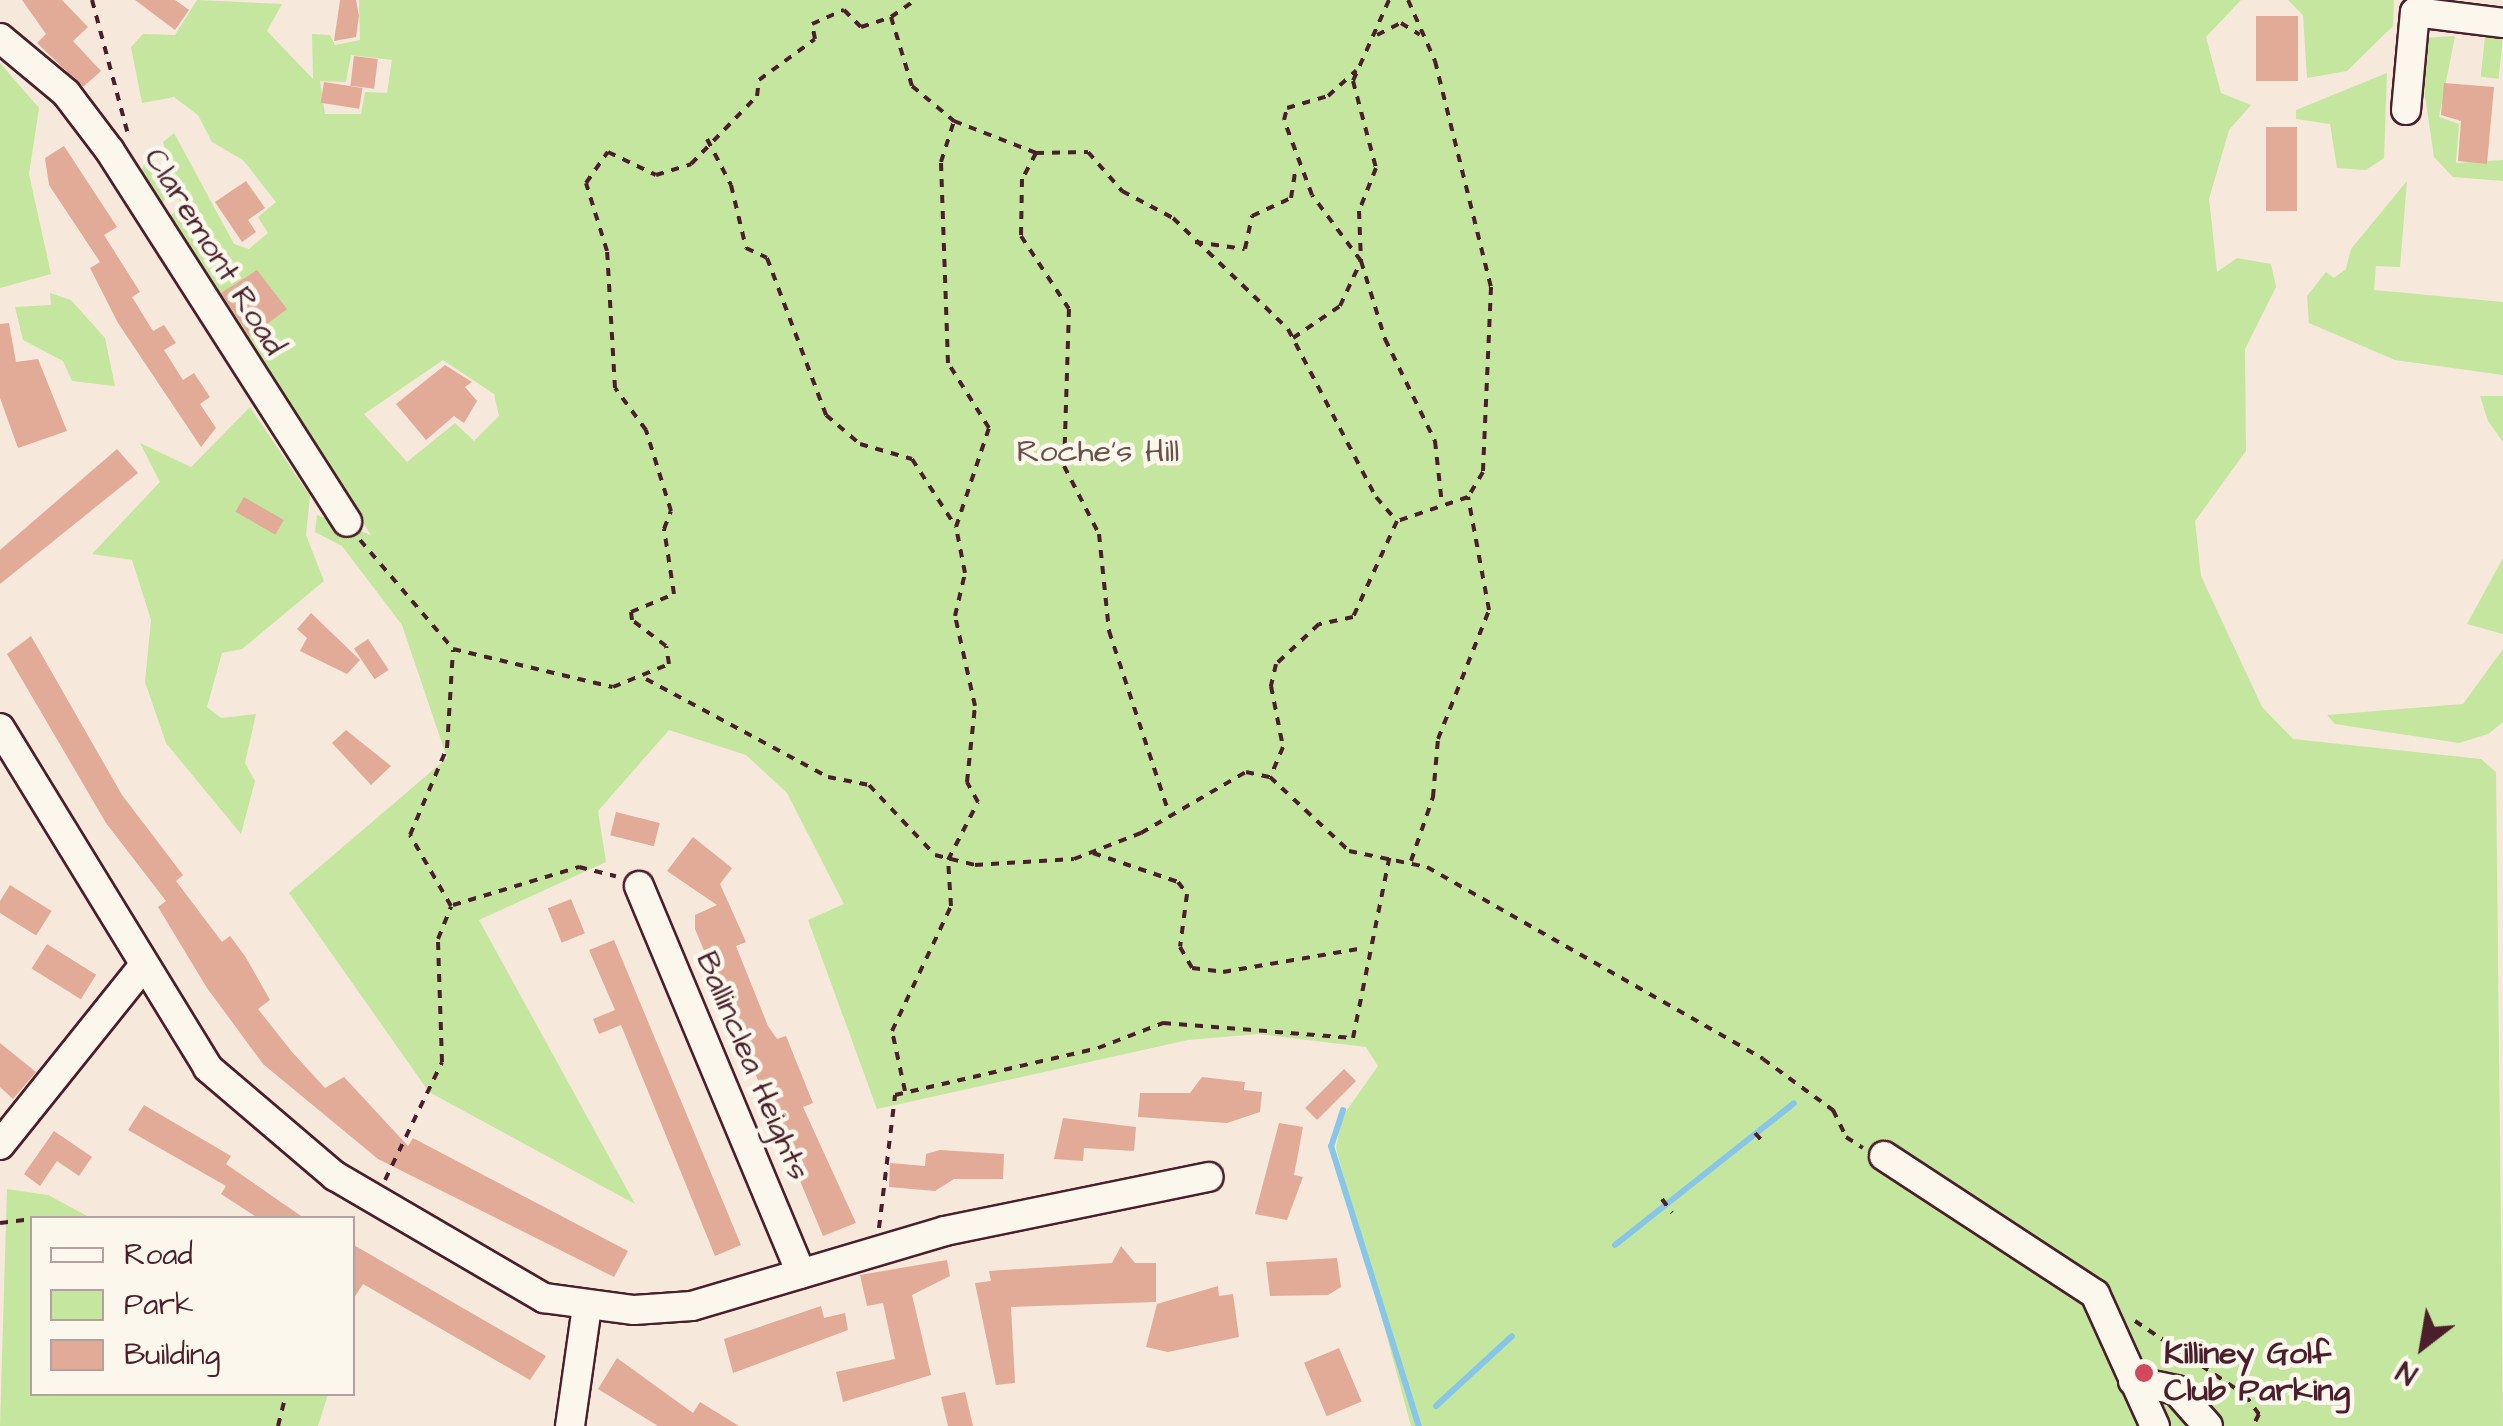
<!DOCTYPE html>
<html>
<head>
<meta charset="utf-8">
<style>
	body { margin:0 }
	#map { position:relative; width:2503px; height:1426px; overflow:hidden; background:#f6e8db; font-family:"Architects Daughter",sans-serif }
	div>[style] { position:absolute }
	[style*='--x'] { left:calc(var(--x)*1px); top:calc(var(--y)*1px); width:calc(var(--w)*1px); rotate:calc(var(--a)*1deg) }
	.green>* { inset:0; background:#c4e69f; transform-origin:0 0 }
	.stream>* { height:6px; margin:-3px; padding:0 3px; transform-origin:3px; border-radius:3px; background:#87c6e8 }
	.building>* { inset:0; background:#e2ab98; transform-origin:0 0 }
	.path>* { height:4px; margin-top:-2px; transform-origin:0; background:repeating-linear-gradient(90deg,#4a1f2b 0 8px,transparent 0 16px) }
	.roads { filter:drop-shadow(2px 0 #4a1f2b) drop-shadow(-2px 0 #4a1f2b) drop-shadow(0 2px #4a1f2b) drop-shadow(0 -2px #4a1f2b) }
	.minor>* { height:28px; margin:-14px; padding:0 14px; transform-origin:14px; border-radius:14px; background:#fbf7ec }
	.dots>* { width:28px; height:28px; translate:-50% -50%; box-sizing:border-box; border:5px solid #fbf7ec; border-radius:50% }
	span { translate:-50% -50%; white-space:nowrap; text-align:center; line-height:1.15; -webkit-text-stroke:9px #fbf7ec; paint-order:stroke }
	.street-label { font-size:32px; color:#4a1f2b }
	.park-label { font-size:32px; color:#685148 }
	.poi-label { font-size:32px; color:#4a1f2b; font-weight:700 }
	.left { translate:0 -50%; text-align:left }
	.legend { position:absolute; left:30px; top:1216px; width:325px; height:180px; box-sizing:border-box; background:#fbf7ec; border:2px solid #b4a19f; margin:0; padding:12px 18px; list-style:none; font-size:30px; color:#4a1f2b }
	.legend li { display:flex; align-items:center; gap:20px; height:50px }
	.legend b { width:50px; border:2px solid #b4a19f }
	.north { position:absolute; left:2373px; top:1296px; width:100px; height:100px; -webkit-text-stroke:8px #fbf7ec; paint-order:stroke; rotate:211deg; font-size:28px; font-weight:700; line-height:40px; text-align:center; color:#4a1f2b }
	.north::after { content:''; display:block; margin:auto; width:35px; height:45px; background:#4a1f2b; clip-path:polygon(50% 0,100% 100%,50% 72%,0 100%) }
</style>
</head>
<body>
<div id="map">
	<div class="green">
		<div style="clip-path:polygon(evenodd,197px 0,282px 4px,267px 31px,313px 79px,312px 34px,330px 35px,335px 45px,360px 40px,359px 0,2241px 0,2206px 37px,2221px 93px,2251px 105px,2229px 130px,2209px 199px,2217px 272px,2237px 258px,2271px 264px,2276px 287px,2245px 349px,2246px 451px,2195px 521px,2201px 576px,2262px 707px,2293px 739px,2481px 759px,2496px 772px,2503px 1426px,1411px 1426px,1336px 1148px,1342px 1117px,1378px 1066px,1366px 1047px,1258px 1034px,1188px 1040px,877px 1109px,808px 920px,844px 904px,787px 793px,746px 755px,669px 730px,598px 811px,606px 862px,479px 920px,635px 1204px,429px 1092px,289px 893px,447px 758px,402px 625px,342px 546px,315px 532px,317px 515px,371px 535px,165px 221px,181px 206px,163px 142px,174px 133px,234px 244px,249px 249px,268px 233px,258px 217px,276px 202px,243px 160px,212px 142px,198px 115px,174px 97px,142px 103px,131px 47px,143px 34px,175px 35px,197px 0,351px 55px,392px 60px,387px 93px,365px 92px,361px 114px,325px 114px,320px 81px,346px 82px,351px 55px,197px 0,443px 360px,494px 394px,499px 416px,474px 441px,455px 423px,407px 462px,364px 414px,443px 360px)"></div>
		<div style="clip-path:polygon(2288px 0,2394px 0,2393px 26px,2347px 71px,2307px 78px,2303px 15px)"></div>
		<div style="clip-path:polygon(2455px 36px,2439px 117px,2459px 124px,2456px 163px,2503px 160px,2503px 181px,2453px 177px,2434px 157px,2419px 55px,2425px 38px)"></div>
		<div style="left:2485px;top:36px;width:18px;height:41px;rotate:6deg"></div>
		<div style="clip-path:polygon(0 63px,39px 108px,29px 174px,51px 274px,0 288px)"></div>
		<div style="clip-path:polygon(2387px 73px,2384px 158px,2366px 170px,2337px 168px,2330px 124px,2296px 119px,2296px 110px)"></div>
		<div style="clip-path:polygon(149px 152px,170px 193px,158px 209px,139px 177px)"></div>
		<div style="clip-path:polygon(2407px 181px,2400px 267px,2376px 266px,2374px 290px,2503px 302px,2503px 375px,2395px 360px,2309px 323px,2307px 296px,2326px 272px,2334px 278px,2346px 269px,2351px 249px)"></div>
		<div style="clip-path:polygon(50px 293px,71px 300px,105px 338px,115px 386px,72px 381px,63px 361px,23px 340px,15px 307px,51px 305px)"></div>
		<div style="clip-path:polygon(2480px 396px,2503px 396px,2503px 442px,2488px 421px)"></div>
		<div style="clip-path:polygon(250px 407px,310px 496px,306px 535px,324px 581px,242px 649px,222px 653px,207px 707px,221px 718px,256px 714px,245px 763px,255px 781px,241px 834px,166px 743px,145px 682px,151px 620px,132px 560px,92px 554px,160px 482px,140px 443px,191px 467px)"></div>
		<div style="clip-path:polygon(2503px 558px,2503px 634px,2467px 624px)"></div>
		<div style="clip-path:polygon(2503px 649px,2503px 722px,2488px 734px,2459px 743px,2335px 724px,2327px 715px,2463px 704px)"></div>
		<div style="clip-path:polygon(7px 1189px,48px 1195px,91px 1218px,32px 1218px,32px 1394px,328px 1394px,318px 1426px,0 1426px)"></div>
	</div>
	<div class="stream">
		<div style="--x:1343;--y:1110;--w:38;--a:108"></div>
		<div style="--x:1331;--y:1146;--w:294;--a:72.6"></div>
		<div style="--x:1615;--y:1245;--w:228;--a:-38.4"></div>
		<div style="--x:1436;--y:1406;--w:103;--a:-42.6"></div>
	</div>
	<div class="building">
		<div style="clip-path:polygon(22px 0,62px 0,88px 27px,73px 41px,101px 71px,83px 87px,37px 43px,46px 34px)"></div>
		<div style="clip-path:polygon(135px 0,175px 0,189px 10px,175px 30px)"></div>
		<div style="clip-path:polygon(340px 0,356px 0,359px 16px,356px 37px,334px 41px)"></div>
		<div style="left:2256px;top:16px;width:42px;height:65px"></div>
		<div style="left:354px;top:56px;width:24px;height:30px;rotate:7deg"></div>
		<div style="left:324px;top:82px;width:39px;height:21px;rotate:9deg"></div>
		<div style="clip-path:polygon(2444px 83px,2494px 87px,2487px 164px,2458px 161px,2461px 121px,2441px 115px)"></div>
		<div style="left:2266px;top:127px;width:31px;height:84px"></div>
		<div style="clip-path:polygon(64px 146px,117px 227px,104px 235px,140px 292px,132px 297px,153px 331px,164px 325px,176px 343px,164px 350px,183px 380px,194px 373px,210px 397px,200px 404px,216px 428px,201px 447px,118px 323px,90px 268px,100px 262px,49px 185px,45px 158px)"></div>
		<div style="clip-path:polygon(246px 181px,265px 208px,248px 220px,256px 232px,242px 242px,215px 202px)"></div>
		<div style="clip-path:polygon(257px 270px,287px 309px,250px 337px,221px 293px)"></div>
		<div style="clip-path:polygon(9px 323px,16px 362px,38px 359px,67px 431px,18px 448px,0 398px,0 324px)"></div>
		<div style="clip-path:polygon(445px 365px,472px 382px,465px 387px,477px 401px,464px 423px,454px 416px,426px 440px,396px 404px)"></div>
		<div style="clip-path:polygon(117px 449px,138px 473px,0 584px,0 550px)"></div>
		<div style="left:244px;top:497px;width:46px;height:17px;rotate:30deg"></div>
		<div style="clip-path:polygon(311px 613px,360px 660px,347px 674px,300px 651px,307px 638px,297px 629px)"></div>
		<div style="clip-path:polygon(31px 636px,122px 795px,183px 875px,176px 881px,222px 942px,230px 936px,245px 956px,270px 1000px,258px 1009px,292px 1052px,325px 1088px,344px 1077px,408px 1146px,413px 1138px,628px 1251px,614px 1277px,378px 1159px,263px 1064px,207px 988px,158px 907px,166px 901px,106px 823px,7px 654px)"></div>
		<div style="left:368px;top:639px;width:37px;height:17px;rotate:56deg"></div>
		<div style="clip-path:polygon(346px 730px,391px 766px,371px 785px,332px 743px)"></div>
		<div style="left:616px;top:812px;width:45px;height:24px;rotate:14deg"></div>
		<div style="clip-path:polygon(693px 837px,732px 868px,720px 884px,746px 942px,736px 946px,768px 1026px,777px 1039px,786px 1036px,813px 1103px,803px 1107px,856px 1223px,823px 1236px,695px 929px,695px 915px,717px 905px,667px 871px)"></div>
		<div style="left:10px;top:885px;width:49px;height:29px;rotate:32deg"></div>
		<div style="left:571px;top:899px;width:37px;height:25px;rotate:68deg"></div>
		<div style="clip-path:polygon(614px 940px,741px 1245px,715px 1256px,621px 1025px,599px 1034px,593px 1019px,615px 1010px,589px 950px)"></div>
		<div style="left:47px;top:944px;width:58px;height:29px;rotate:32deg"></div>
		<div style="clip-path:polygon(0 1043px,36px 1072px,13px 1099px,0 1087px)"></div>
		<div style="left:1344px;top:1069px;width:17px;height:55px;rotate:45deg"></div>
		<div style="clip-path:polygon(1202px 1077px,1245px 1082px,1244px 1090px,1262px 1092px,1260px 1112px,1227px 1123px,1138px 1117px,1140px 1093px,1190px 1093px)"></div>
		<div style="clip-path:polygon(144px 1105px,231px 1156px,226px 1164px,304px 1218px,258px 1218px,221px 1194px,226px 1186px,128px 1130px)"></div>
		<div style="clip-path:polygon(1063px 1118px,1136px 1127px,1134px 1151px,1084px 1148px,1083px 1161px,1054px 1159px)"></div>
		<div style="clip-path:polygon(1279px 1123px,1303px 1127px,1294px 1175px,1303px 1177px,1287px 1220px,1255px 1214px)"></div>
		<div style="clip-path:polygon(54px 1131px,92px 1157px,79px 1176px,57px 1161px,40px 1186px,24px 1174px)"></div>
		<div style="clip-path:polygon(940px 1150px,1004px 1154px,1003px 1179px,954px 1179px,935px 1191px,889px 1187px,890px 1163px,925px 1166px,926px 1154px)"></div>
		<div style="clip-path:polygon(352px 1244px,546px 1356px,530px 1380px,363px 1284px,352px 1301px)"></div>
		<div style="clip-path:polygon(1121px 1246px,1135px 1263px,1156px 1263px,1156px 1302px,1011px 1307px,1015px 1383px,996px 1385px,975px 1283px,991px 1281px,989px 1271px,1112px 1263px)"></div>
		<div style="clip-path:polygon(1337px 1258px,1341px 1287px,1328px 1295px,1270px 1296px,1266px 1262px)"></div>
		<div style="clip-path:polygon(947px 1260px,950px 1276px,912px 1295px,931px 1375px,843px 1402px,836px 1372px,895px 1359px,883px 1303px,867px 1306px,860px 1275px)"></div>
		<div style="clip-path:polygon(1218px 1286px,1219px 1296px,1233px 1294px,1239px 1337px,1168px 1352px,1146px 1347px,1157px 1304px)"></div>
		<div style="clip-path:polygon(821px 1306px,824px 1318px,845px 1313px,848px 1330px,733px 1373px,724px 1339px)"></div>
		<div style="left:1339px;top:1348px;width:58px;height:38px;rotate:67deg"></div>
		<div style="clip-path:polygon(617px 1358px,693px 1413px,700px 1402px,739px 1426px,658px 1426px,598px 1389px)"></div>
		<div style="clip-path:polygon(965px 1392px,973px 1426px,948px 1426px,941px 1397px)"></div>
	</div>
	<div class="path">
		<div style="--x:92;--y:0;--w:136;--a:75"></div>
		<div style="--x:1389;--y:0;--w:89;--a:114"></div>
		<div style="--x:1353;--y:81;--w:90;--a:75.2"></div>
		<div style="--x:1376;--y:168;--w:46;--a:111.6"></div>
		<div style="--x:1359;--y:211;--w:50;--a:87.7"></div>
		<div style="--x:1361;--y:261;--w:82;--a:72.9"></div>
		<div style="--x:1385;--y:339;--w:114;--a:63.9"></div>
		<div style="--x:1435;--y:441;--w:63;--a:83.7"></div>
		<div style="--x:1408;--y:0;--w:67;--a:66.1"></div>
		<div style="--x:1435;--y:61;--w:233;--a:76.1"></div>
		<div style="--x:1491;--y:287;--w:185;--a:92.5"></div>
		<div style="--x:1483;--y:472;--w:29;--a:121"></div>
		<div style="--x:1468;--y:497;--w:75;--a:161.3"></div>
		<div style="--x:1397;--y:521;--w:106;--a:114.6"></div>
		<div style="--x:1353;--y:617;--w:35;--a:168"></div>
		<div style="--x:1319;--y:624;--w:59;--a:137.1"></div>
		<div style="--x:1276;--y:664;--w:23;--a:103"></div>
		<div style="--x:1271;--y:686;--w:62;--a:78.9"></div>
		<div style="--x:1283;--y:747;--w:33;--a:113"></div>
		<div style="--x:1270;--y:777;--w:108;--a:43.1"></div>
		<div style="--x:1349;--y:851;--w:80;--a:11.6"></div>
		<div style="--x:1427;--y:867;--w:387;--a:29.7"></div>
		<div style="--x:1763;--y:1059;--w:87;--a:36.1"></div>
		<div style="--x:1833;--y:1110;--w:30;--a:64"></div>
		<div style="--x:1846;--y:1137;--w:20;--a:33"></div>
		<div style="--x:891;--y:17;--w:29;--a:-35"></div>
		<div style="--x:1377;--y:35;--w:27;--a:-27"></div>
		<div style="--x:1401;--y:23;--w:22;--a:32"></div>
		<div style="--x:707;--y:139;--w:52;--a:62.4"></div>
		<div style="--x:731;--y:185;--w:65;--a:76.6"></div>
		<div style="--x:746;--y:248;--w:23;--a:25"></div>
		<div style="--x:767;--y:258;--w:168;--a:69.4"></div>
		<div style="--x:826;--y:415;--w:45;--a:40.5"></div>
		<div style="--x:860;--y:444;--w:54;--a:16.1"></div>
		<div style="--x:912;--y:459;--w:81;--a:57.1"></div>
		<div style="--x:1036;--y:153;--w:30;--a:118"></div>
		<div style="--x:1022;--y:179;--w:57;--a:91"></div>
		<div style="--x:1021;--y:236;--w:87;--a:56.7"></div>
		<div style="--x:1069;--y:309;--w:157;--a:91.8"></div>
		<div style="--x:1064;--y:466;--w:76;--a:62.8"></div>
		<div style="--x:1099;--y:534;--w:98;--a:84.1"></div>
		<div style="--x:1109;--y:631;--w:192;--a:71.8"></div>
		<div style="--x:1195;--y:242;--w:50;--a:8"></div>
		<div style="--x:1245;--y:249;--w:34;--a:-78"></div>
		<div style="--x:1252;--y:216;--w:43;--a:-24.8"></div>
		<div style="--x:1291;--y:198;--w:30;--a:-81"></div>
		<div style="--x:1293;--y:338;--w:57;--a:-34.2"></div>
		<div style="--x:1340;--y:306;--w:50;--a:-65"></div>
		<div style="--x:1361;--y:261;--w:82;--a:-126.6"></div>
		<div style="--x:1312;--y:195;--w:80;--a:-110.5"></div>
		<div style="--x:1284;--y:120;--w:12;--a:-76"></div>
		<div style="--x:1287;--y:108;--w:43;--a:-16.3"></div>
		<div style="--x:1328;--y:96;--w:38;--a:-42"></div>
		<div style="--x:360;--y:540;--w:143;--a:49.5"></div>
		<div style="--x:453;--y:649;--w:164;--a:13.4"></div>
		<div style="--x:613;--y:687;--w:61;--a:-22.3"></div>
		<div style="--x:669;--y:664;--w:18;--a:-99"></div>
		<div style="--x:666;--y:646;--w:43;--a:-142.6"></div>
		<div style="--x:632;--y:620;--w:8;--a:-97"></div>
		<div style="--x:631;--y:612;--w:47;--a:-22.7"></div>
		<div style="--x:674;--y:594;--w:66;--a:-98.7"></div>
		<div style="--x:664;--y:529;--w:19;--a:-69"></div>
		<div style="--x:671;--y:511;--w:85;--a:-107.2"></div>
		<div style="--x:646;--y:430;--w:52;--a:-126.4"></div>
		<div style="--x:615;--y:388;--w:137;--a:-93.3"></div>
		<div style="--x:607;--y:251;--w:71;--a:-107.2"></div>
		<div style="--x:586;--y:183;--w:38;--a:-55"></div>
		<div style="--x:608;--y:152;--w:53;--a:25.6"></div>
		<div style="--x:656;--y:175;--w:37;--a:-17"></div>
		<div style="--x:691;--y:164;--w:95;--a:-45.9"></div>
		<div style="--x:757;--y:96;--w:16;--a:-83"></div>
		<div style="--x:759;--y:80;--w:69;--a:-36.2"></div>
		<div style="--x:815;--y:39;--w:15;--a:-101"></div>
		<div style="--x:812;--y:24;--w:35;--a:-24"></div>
		<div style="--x:844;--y:10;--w:24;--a:45"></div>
		<div style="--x:861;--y:27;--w:32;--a:-18"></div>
		<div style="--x:891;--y:17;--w:72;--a:73.1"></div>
		<div style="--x:912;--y:86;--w:55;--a:39.8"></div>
		<div style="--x:954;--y:121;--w:88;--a:21.3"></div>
		<div style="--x:1036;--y:153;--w:52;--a:-1.1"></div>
		<div style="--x:1088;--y:152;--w:52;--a:48.9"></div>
		<div style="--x:1122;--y:191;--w:58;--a:27.9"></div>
		<div style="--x:1173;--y:218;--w:160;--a:44"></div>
		<div style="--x:1288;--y:329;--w:190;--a:62.4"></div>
		<div style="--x:1376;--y:497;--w:32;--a:49"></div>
		<div style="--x:646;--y:679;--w:207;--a:28.3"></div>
		<div style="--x:828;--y:777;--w:42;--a:11"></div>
		<div style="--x:869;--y:785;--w:96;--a:46.7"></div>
		<div style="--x:935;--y:855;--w:41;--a:14"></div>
		<div style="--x:975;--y:865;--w:99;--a:-3.5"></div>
		<div style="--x:1074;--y:859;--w:72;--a:-21.2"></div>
		<div style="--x:1141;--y:833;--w:121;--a:-30.2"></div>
		<div style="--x:1246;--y:772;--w:25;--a:12"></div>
		<div style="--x:1093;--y:853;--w:90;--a:18.8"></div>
		<div style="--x:1178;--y:882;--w:15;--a:53"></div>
		<div style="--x:1187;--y:894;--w:53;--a:97.5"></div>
		<div style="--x:1180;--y:947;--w:24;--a:60"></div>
		<div style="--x:1192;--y:968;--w:31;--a:7"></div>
		<div style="--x:1223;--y:972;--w:143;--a:-9.7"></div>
		<div style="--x:1411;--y:861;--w:68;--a:-71"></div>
		<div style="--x:1433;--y:797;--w:58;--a:-85.1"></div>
		<div style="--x:1438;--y:739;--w:139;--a:-68.4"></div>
		<div style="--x:1489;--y:610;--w:115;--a:-100.5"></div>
		<div style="--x:453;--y:905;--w:132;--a:-16.8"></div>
		<div style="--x:579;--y:867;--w:38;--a:14"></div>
		<div style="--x:905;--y:1091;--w:61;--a:-102.2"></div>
		<div style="--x:892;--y:1031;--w:138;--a:-64.7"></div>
		<div style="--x:951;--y:906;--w:46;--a:-93.7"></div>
		<div style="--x:948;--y:860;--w:65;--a:-62.7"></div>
		<div style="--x:978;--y:802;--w:23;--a:-119"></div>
		<div style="--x:967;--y:782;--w:76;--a:-84"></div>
		<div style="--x:975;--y:706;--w:92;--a:-102.5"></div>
		<div style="--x:955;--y:616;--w:44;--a:-76.9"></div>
		<div style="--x:965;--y:573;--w:47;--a:-101.1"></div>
		<div style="--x:956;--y:527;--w:104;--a:-71.6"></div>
		<div style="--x:989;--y:428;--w:77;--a:-122.2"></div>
		<div style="--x:948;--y:363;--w:201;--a:-92"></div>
		<div style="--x:941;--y:162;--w:43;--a:-72.4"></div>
		<div style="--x:1755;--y:1133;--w:13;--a:48"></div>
		<div style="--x:385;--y:1180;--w:131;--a:-64.2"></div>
		<div style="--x:442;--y:1062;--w:123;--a:-91.9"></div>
		<div style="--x:438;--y:939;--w:35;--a:-68"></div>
		<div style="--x:451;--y:906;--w:82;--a:-120"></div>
		<div style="--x:410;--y:835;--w:95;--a:-67"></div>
		<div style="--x:447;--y:748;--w:98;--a:-86.5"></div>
		<div style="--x:1662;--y:1199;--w:17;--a:54"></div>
		<div style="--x:36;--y:1218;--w:1;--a:0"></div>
		<div style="--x:0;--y:1223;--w:32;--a:-7"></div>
		<div style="--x:879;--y:1228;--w:134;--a:-83.1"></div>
		<div style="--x:895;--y:1095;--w:208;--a:-13"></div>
		<div style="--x:1098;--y:1048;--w:70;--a:-21"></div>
		<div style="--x:1163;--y:1023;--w:191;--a:4.5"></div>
		<div style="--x:1353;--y:1038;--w:187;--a:-78.6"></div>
		<div style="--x:2135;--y:1321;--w:133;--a:33.9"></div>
		<div style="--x:2245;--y:1395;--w:24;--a:54"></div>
		<div style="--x:2259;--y:1414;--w:13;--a:117"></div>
		<div style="--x:278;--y:1426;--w:33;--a:-76"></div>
	</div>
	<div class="roads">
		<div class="minor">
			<div style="--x:0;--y:38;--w:86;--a:39.8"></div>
			<div style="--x:66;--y:93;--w:73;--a:52.8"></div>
			<div style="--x:110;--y:151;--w:440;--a:57.4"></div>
			<div style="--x:2406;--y:110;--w:98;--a:-84.8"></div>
			<div style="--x:2415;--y:12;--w:89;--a:7.1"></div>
			<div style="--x:0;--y:728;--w:399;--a:58.5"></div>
			<div style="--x:208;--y:1068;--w:167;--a:40.4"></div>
			<div style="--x:335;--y:1176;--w:242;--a:30.3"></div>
			<div style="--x:544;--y:1298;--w:91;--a:7.6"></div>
			<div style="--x:634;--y:1310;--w:58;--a:-3.9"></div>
			<div style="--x:692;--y:1306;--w:264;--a:-16.5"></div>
			<div style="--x:945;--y:1231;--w:269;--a:-11.6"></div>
			<div style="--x:639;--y:886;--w:420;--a:67.3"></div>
			<div style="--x:0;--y:1145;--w:226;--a:-51.3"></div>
			<div style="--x:1884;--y:1156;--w:252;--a:33.2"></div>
			<div style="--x:2095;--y:1294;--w:145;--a:65.6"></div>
			<div style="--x:2133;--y:1381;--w:44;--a:11.8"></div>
			<div style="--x:2176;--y:1390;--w:48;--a:48.4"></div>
			<div style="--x:570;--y:1426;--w:120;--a:-81.9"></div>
		</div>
	</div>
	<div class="dots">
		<div style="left:2144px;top:1373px;background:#d1495b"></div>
	</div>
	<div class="street-label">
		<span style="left:214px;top:252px;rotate:58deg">Claremont Road</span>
		<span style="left:752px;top:1066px;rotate:67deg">Ballinclea Heights</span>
	</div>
	<div class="park-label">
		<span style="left:1098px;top:452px">Roche's Hill</span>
	</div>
	<div class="poi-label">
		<span class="left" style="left:2164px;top:1373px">Killiney Golf<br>Club Parking</span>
	</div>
	<ul class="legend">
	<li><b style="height:12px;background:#fbf7ec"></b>Road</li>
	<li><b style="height:28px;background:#c4e69f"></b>Park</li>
	<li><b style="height:28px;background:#e2ab98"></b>Building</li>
	</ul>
	<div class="north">N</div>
</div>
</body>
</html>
